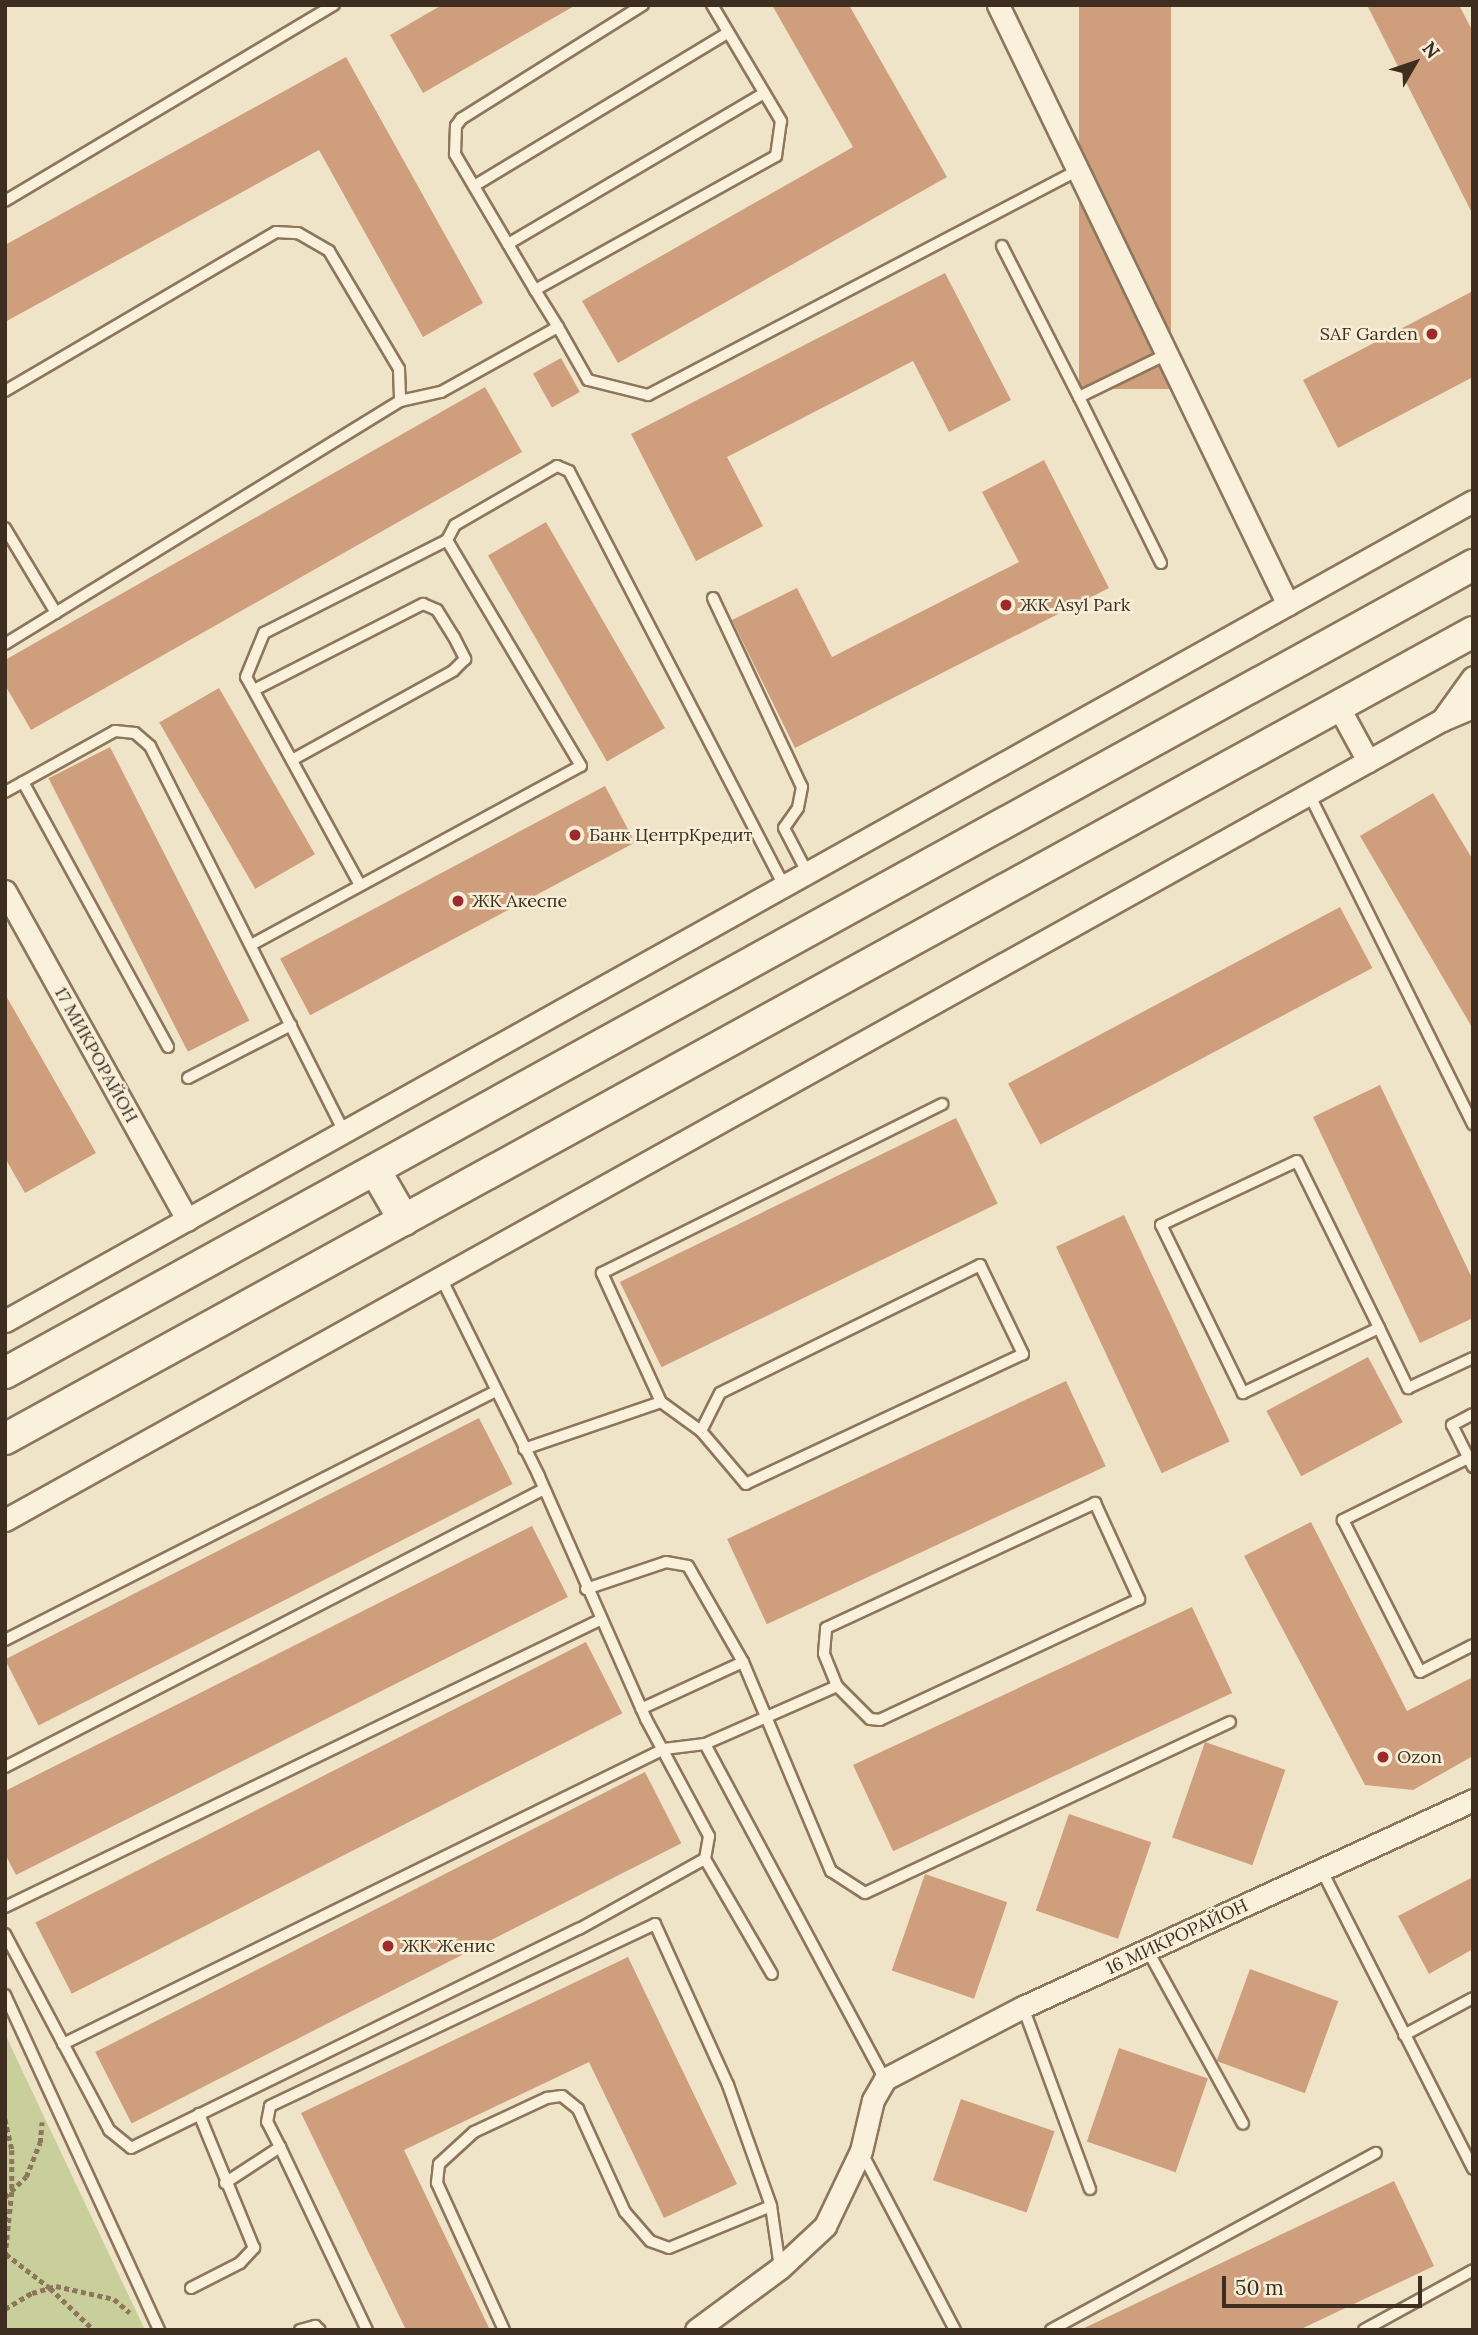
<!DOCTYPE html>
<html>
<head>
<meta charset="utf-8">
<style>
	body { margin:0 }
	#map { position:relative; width:1478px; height:2335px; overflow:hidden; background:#f0e4c8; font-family:Lora,serif }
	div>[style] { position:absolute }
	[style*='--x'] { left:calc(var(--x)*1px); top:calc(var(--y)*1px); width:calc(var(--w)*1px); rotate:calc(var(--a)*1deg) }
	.green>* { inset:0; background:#c9cf9b }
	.building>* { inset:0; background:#cf9f7d; transform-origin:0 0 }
	.path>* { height:4.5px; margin-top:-2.25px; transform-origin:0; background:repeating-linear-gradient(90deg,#8d765c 0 5px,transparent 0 8.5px) }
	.roads { filter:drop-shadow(2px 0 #8d765c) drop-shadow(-2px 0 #8d765c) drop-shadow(0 2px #8d765c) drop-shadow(0 -2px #8d765c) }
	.service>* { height:10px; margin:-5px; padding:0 5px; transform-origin:5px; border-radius:5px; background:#faf1dc }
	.minor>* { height:21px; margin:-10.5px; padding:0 10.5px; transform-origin:10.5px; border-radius:10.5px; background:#faf1dc }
	.secondary>* { height:30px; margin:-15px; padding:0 15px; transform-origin:15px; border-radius:15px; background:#faf1dc }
	.dots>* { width:19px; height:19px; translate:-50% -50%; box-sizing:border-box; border:4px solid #f7eed8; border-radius:50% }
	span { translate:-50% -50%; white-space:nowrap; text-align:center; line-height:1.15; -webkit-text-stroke:5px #f7eed8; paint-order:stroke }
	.poi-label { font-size:18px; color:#3d2e20 }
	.right { translate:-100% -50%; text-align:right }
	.left { translate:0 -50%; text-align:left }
	.street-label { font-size:18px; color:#3d2e20 }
	.frame { position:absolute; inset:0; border:7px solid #3d2e20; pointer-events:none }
	.north { position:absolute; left:1380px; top:28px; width:70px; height:70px; -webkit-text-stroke:5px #f7eed8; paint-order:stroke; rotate:51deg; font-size:19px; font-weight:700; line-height:28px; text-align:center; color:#3d2e20 }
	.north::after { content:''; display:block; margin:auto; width:24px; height:32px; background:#3d2e20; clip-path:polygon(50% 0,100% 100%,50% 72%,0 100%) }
	.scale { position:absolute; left:1222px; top:2276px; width:200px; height:32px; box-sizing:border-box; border:4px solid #3d2e20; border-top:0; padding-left:9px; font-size:21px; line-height:24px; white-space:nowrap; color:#3d2e20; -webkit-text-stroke:5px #f7eed8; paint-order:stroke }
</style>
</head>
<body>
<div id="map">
	<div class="green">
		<div style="clip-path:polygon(5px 2034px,145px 2330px,5px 2330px)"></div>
	</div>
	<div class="building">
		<div style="clip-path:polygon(442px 5px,576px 5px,423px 93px,390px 35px)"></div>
		<div style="clip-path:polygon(772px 5px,849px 5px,947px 177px,618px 363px,582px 301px,853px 147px)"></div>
		<div style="left:1079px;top:5px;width:92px;height:384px"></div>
		<div style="clip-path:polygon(1367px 5px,1459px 5px,1473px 32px,1473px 215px)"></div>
		<div style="clip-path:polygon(346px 57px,483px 303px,423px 337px,319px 150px,5px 322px,5px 245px)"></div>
		<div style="clip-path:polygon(945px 273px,1011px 400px,949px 432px,913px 361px,727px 457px,763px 526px,696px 561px,631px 434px)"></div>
		<div style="clip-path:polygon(1473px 291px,1473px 377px,1338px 448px,1303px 380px)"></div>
		<div style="left:561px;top:358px;width:39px;height:32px;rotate:61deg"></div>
		<div style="clip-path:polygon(485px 387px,522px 452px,31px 730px,5px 685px,5px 660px)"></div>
		<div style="clip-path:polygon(1044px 460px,1109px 588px,795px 748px,732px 620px,797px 588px,832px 657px,1019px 562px,982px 492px)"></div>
		<div style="left:546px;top:522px;width:238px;height:67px;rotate:60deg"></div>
		<div style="left:219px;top:688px;width:192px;height:69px;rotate:60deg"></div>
		<div style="left:110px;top:747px;width:307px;height:69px;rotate:63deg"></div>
		<div style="left:605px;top:786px;width:64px;height:368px;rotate:62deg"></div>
		<div style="clip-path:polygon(1433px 793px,1473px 860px,1473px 1029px,1360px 836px)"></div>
		<div style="left:1340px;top:907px;width:69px;height:376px;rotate:62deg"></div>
		<div style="clip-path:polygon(5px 994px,96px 1153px,25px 1193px,5px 1158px)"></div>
		<div style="clip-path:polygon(1380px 1085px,1473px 1280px,1473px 1318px,1420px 1343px,1313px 1117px)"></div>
		<div style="left:956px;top:1118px;width:95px;height:374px;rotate:64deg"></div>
		<div style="left:1124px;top:1215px;width:250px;height:75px;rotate:65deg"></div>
		<div style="left:1368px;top:1357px;width:74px;height:115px;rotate:62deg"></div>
		<div style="left:1066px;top:1381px;width:94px;height:374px;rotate:65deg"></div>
		<div style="left:479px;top:1418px;width:74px;height:532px;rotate:63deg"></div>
		<div style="clip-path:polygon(1311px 1522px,1407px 1711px,1473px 1677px,1473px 1756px,1413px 1790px,1365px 1785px,1244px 1556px)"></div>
		<div style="clip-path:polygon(532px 1526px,568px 1597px,16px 1875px,5px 1854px,5px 1791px)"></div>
		<div style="left:1192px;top:1607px;width:95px;height:374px;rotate:65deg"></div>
		<div style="left:586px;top:1642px;width:80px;height:618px;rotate:63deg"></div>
		<div style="left:1205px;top:1742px;width:85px;height:101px;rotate:19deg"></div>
		<div style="left:645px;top:1772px;width:80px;height:617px;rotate:63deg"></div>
		<div style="left:1069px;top:1814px;width:87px;height:102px;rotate:19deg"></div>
		<div style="left:925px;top:1874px;width:87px;height:102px;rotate:19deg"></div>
		<div style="clip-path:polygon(1473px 1877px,1473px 1949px,1429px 1974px,1398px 1916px)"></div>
		<div style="clip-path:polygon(628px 1957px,737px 2184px,664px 2218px,589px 2062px,404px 2150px,490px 2330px,406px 2330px,301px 2113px)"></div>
		<div style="left:1250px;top:1969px;width:94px;height:98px;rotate:20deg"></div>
		<div style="left:1119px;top:2048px;width:94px;height:99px;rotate:19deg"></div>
		<div style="left:961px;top:2099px;width:99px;height:86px;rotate:19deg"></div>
		<div style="clip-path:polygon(1394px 2181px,1434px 2266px,1299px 2330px,1080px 2330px)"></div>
	</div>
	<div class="path">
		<div style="--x:5;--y:2119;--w:32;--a:77"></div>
		<div style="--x:12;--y:2150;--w:42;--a:90"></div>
		<div style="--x:12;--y:2192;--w:68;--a:95.9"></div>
		<div style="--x:5;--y:2197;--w:29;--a:-44"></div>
		<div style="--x:26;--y:2177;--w:37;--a:-68"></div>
		<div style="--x:40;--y:2143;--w:21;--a:-85"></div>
		<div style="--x:6;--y:2254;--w:56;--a:37.7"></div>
		<div style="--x:50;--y:2288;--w:61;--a:43.7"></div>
		<div style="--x:5;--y:2309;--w:31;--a:-31"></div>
		<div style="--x:32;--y:2293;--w:25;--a:-16"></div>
		<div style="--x:56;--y:2286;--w:59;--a:12.6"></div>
		<div style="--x:114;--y:2299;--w:21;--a:41"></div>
		<div style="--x:50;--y:2330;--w:31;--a:0"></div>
	</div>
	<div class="roads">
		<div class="service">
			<div style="--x:474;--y:186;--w:297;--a:-31.1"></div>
			<div style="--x:5;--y:201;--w:383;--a:-30.8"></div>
			<div style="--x:508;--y:244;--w:297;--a:-30.5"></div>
			<div style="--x:1002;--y:246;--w:169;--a:63"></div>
			<div style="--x:535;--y:290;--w:158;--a:-120.5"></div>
			<div style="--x:455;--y:154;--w:28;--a:-88"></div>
			<div style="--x:456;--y:126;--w:9;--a:-54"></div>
			<div style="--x:461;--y:119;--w:215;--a:-32.1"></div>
			<div style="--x:558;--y:327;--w:61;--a:60.5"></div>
			<div style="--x:588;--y:380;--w:62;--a:14"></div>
			<div style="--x:648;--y:395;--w:485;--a:-27.6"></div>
			<div style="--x:5;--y:391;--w:314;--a:-30.4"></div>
			<div style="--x:276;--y:232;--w:22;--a:3"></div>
			<div style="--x:298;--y:233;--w:36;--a:30"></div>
			<div style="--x:329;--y:251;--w:137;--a:59.3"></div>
			<div style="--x:399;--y:369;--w:32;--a:88"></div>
			<div style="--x:5;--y:528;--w:99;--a:59"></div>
			<div style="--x:1161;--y:563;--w:185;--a:-116.3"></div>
			<div style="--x:1079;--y:397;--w:98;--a:-26"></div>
			<div style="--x:713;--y:598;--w:209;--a:64.8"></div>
			<div style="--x:802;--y:787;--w:21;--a:101"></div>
			<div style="--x:798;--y:808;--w:24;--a:125"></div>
			<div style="--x:784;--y:828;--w:52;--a:62.4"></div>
			<div style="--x:5;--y:644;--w:464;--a:-31.6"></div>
			<div style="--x:400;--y:401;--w:42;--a:-12.4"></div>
			<div style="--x:441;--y:392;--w:134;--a:-29.1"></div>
			<div style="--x:558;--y:327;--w:44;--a:-121.9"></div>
			<div style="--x:535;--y:290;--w:276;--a:-29.1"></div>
			<div style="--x:776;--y:156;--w:35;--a:-82"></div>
			<div style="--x:781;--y:121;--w:135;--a:-120.7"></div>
			<div style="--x:254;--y:690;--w:190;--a:-27"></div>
			<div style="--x:423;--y:604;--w:15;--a:23"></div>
			<div style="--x:437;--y:610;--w:32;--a:58"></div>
			<div style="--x:454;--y:637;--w:25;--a:63"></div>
			<div style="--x:465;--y:659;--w:17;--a:135"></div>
			<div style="--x:453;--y:671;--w:184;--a:151.1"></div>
			<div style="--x:23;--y:782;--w:302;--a:61.3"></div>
			<div style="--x:5;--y:792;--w:126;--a:-29"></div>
			<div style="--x:115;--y:731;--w:20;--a:6"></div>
			<div style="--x:135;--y:733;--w:20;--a:41"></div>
			<div style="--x:150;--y:746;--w:432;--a:63.3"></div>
			<div style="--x:1309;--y:794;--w:369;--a:63.6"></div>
			<div style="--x:360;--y:885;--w:237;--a:-118.7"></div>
			<div style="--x:246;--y:677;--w:48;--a:-67.8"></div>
			<div style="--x:264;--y:633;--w:205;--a:-26.9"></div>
			<div style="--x:251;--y:945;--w:375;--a:-28.5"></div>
			<div style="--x:581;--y:766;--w:263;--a:-120.7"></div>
			<div style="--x:447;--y:540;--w:17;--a:-62"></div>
			<div style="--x:455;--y:525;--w:118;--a:-30"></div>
			<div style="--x:557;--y:466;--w:13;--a:23"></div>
			<div style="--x:569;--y:471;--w:469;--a:62.6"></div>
			<div style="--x:188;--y:1078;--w:116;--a:-27.2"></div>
			<div style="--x:1379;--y:1328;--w:151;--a:154.5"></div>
			<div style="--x:1243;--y:1393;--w:187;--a:-116"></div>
			<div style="--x:1161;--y:1225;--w:150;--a:-25.2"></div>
			<div style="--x:1297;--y:1161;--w:186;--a:63.8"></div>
			<div style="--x:1379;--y:1328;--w:67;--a:64.2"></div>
			<div style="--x:1408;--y:1388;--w:72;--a:-24.8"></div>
			<div style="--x:661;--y:1402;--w:142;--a:-114.6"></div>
			<div style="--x:602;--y:1273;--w:380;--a:-26.4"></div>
			<div style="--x:1473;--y:1414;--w:24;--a:152"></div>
			<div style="--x:1452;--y:1425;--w:47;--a:63.4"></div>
			<div style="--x:524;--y:1449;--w:145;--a:-18.9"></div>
			<div style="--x:661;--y:1402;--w:49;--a:35.9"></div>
			<div style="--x:701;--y:1431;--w:42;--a:-63.4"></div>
			<div style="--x:720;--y:1393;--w:290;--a:-26.2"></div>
			<div style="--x:980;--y:1265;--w:99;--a:64.2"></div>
			<div style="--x:1023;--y:1354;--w:306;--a:154.9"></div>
			<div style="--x:746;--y:1484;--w:70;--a:-130.3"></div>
			<div style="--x:1468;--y:1458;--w:140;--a:153.6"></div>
			<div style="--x:1343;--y:1520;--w:170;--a:63.1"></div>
			<div style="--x:1420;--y:1672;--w:59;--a:-27"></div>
			<div style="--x:1095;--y:1503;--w:106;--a:65.4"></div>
			<div style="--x:1139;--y:1599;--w:286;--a:155"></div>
			<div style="--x:880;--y:1720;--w:10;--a:-174"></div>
			<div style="--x:870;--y:1719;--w:47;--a:-135"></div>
			<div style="--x:837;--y:1686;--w:35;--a:-112"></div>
			<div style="--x:824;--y:1653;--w:25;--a:-85"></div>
			<div style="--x:826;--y:1628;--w:297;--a:-24.9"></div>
			<div style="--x:586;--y:1589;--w:84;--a:-18.6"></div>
			<div style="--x:666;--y:1562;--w:22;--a:10"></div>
			<div style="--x:688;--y:1566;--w:111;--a:60.2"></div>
			<div style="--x:743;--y:1662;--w:112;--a:155.3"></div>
			<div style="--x:5;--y:1640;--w:548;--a:-26.89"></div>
			<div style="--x:743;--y:1662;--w:227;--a:67.2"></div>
			<div style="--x:831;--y:1871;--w:40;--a:32.9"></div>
			<div style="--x:865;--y:1893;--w:403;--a:-25.1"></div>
			<div style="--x:705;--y:1744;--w:380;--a:61.8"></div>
			<div style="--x:5;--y:1767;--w:606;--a:-27.28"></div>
			<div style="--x:705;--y:1859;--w:133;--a:59.8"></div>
			<div style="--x:1321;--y:1869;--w:336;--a:63.1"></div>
			<div style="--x:5;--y:1907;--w:661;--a:-25.75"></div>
			<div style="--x:5;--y:1934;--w:222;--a:62"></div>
			<div style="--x:109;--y:2130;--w:28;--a:39"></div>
			<div style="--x:131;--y:2148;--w:499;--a:-26.1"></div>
			<div style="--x:579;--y:1929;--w:144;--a:-29.1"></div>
			<div style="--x:705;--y:1859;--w:23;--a:-80"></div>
			<div style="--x:709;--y:1836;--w:133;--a:-118.3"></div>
			<div style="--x:646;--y:1719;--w:266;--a:-113.8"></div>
			<div style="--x:539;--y:1476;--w:221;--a:-116.3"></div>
			<div style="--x:1148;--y:1951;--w:197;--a:61.2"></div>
			<div style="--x:5;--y:1995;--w:369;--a:65.3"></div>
			<div style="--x:1023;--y:2007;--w:194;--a:69.8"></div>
			<div style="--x:1404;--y:2035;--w:78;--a:-28.2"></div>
			<div style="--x:63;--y:2044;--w:669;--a:-26.14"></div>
			<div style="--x:664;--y:1749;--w:41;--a:-7"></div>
			<div style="--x:705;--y:1744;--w:144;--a:-23.7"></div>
			<div style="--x:280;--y:2147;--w:28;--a:-117"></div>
			<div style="--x:267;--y:2122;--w:16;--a:-79"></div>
			<div style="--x:270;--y:2106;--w:426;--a:-25.3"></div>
			<div style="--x:655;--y:1924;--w:177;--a:65.6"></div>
			<div style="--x:728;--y:2085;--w:128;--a:70.4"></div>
			<div style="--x:861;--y:2151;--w:202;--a:62.3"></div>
			<div style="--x:225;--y:2183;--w:66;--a:-33.2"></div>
			<div style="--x:280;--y:2147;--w:203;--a:64.6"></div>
			<div style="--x:191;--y:2288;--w:55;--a:-27"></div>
			<div style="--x:240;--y:2263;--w:21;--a:-47"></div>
			<div style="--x:254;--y:2248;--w:145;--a:-112.3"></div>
			<div style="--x:300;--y:2330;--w:16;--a:-15"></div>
			<div style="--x:315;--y:2326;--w:6;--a:39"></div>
			<div style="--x:504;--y:2330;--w:162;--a:-114.5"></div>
			<div style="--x:437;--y:2183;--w:19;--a:-84"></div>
			<div style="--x:439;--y:2164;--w:47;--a:-42.4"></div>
			<div style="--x:474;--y:2132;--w:81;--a:-25"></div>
			<div style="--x:547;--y:2098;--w:15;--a:-8"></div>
			<div style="--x:562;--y:2096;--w:21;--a:39"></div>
			<div style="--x:578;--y:2109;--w:113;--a:65.5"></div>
			<div style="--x:625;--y:2212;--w:38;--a:49"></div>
			<div style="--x:650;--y:2241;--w:20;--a:20"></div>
			<div style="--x:669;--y:2248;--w:110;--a:-22.4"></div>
			<div style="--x:771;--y:2206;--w:63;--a:81.7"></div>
			<div style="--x:1051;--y:2330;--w:370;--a:-28.6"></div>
			<div style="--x:1364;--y:2330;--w:124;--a:-28.8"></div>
		</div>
		<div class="minor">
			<div style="--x:998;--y:5;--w:666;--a:64.2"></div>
			<div style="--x:1338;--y:706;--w:63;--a:61.4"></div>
			<div style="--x:1442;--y:720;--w:53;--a:-54.2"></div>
			<div style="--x:5;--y:891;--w:376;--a:61"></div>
			<div style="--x:5;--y:1321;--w:1681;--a:-29.19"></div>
			<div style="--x:5;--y:1520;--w:1645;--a:-29.11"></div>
			<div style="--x:1442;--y:720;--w:34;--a:-23"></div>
			<div style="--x:696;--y:2330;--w:104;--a:-36.4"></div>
			<div style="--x:780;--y:2268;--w:62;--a:-43"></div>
			<div style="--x:825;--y:2226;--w:83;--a:-64.4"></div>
			<div style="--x:861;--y:2151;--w:52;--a:-76.8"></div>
			<div style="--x:873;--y:2100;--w:24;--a:-60"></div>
			<div style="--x:885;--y:2079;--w:156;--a:-27.6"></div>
			<div style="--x:1023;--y:2007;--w:495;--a:-24.7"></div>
		</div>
		<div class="secondary">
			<div style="--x:375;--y:1170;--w:58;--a:59.9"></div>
			<div style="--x:5;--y:1373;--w:1676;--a:-28.83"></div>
			<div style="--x:5;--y:1439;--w:1675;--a:-28.8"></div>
		</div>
	</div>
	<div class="dots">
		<div style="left:1432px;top:334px;background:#9e2a2b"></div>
		<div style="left:1006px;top:605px;background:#9e2a2b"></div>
		<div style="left:575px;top:835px;background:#9e2a2b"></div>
		<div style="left:458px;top:901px;background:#9e2a2b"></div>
		<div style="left:1383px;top:1757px;background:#9e2a2b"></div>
		<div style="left:388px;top:1946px;background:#9e2a2b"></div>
	</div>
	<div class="poi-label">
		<span class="right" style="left:1418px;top:334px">SAF Garden</span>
		<span class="left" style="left:1020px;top:605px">ЖК Asyl Park</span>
		<span class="left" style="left:589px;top:835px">Банк ЦентрКредит</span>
		<span class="left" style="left:472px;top:901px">ЖК Акеспе</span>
		<span class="left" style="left:1397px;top:1757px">Ozon</span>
		<span class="left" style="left:402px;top:1946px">ЖК Женис</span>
	</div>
	<div class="street-label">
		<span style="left:96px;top:1055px;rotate:61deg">17 МИКРОРАЙОН</span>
		<span style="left:1177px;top:1937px;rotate:-25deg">16 МИКРОРАЙОН</span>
	</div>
	<div class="frame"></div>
	<div class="north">N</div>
	<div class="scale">50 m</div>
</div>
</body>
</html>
